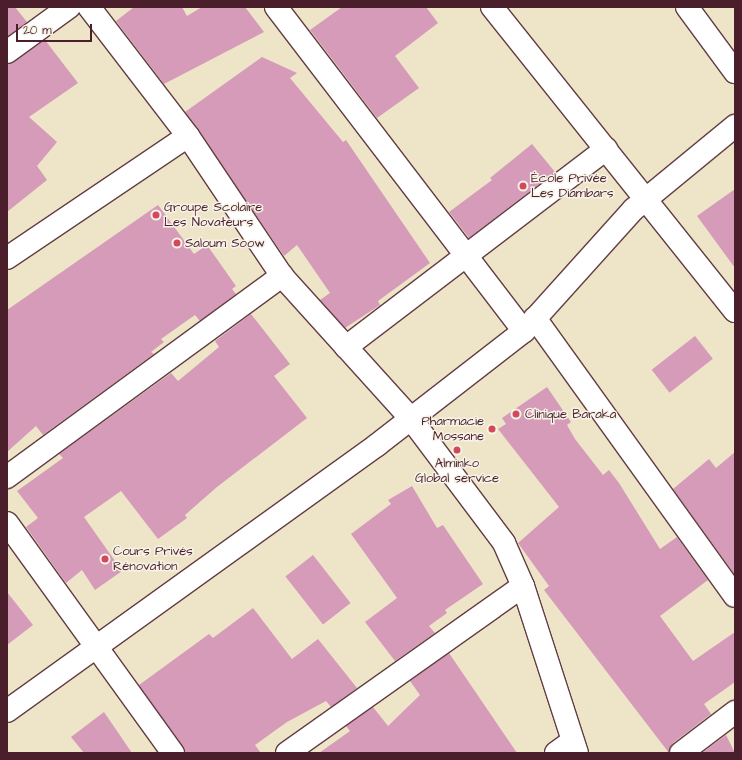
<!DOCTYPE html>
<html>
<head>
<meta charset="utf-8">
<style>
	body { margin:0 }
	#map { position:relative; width:742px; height:760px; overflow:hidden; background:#eee5c9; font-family:"Architects Daughter",sans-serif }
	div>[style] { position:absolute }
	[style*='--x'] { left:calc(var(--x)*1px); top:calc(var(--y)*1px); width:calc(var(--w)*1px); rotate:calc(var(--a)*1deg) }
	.building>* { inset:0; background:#d59bb9; transform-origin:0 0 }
	.roads { filter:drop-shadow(1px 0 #633d43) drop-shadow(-1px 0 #633d43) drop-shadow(0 1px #633d43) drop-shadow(0 -1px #633d43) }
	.minor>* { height:22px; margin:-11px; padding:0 11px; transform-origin:11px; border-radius:11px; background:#fff }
	.dots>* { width:11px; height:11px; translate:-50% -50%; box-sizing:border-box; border:2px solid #f7f3e8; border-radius:50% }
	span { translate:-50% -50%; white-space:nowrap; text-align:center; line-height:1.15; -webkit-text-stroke:3px #f7f3e8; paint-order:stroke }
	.poi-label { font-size:13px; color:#4a1f2b }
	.left { translate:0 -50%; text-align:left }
	.right { translate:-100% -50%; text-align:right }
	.frame { position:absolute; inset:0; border:8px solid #4a1f2b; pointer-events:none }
	.scale { position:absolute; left:16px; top:24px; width:76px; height:18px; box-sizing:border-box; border:2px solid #4a1f2b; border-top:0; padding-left:5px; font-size:12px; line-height:14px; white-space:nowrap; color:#4a1f2b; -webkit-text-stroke:3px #f7f3e8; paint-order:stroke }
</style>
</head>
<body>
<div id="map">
	<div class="building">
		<div style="clip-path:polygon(7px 7px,15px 7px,27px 22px,7px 37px)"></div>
		<div style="clip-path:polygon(134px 7px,182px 7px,187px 16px,202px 7px,245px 7px,264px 32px,164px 84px,116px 21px)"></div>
		<div style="clip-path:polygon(342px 7px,426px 7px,438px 23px,395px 56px,419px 88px,377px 118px,310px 30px)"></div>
		<div style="clip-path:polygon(45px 40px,78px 83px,29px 117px,57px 142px,37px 166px,47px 180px,7px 212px,7px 64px)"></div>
		<div style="clip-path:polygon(262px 57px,297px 73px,290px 78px,343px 142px,346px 140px,430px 263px,378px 301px,380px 305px,345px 328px,320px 300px,330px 293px,297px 245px,284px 256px,185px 112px)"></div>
		<div style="clip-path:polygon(532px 144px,555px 172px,469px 238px,449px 212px,492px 180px,490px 178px)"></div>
		<div style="clip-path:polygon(735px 189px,735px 268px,697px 216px)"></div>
		<div style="clip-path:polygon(158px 205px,194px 254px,207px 245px,236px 286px,232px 289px,236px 294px,200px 321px,195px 315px,161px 339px,164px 342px,151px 352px,154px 354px,43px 435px,36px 426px,7px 452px,7px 310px)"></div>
		<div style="clip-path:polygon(251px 314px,290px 364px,274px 376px,307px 418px,217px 487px,185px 515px,187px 518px,158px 539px,121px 491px,84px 517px,122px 571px,95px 590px,82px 570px,66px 583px,26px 527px,38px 518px,17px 491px,63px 458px,59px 454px,171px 373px,178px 381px,219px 347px,215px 341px)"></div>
		<div style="left:695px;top:336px;width:29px;height:55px;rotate:52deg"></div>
		<div style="clip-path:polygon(547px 387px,571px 422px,567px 425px,575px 439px,603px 475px,609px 470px,619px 483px,660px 549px,677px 537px,708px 580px,660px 616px,693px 661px,735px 632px,735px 682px,704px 704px,711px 714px,673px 743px,669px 753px,544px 590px,549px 586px,518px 543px,559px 507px,498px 429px,506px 424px,502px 418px)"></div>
		<div style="clip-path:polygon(735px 452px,735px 575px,673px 489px,709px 459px,716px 468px)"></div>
		<div style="clip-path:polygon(412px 486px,437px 528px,443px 525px,483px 584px,445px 610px,447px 613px,429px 626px,435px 633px,395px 661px,365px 622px,397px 598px,351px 534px,391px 504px,388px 500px)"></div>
		<div style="left:313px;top:555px;width:61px;height:35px;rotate:52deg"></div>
		<div style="clip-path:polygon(7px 592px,33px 625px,7px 645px)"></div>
		<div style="clip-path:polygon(253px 608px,292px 659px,318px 639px,357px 688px,331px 707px,326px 701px,287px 722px,255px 745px,261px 753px,185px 753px,139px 685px,209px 634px,213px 638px)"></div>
		<div style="clip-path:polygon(449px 653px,517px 753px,319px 753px,350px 731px,346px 726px,373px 707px,388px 726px,420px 695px,410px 681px)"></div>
		<div style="clip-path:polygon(104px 712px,132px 753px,84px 753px,71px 737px)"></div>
		<div style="clip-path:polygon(726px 735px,735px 753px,702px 753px)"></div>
	</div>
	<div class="roads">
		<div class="minor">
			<div style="--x:89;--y:7;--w:163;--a:52.5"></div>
			<div style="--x:188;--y:136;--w:169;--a:56.1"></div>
			<div style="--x:282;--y:276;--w:193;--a:47.9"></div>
			<div style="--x:411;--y:419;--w:155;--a:53.1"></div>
			<div style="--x:504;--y:543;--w:47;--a:66.2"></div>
			<div style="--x:523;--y:586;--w:176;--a:72.1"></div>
			<div style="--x:276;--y:7;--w:408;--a:52.6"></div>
			<div style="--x:492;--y:7;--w:389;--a:51.4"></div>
			<div style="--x:687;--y:7;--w:81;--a:53.6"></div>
			<div style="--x:7;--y:52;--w:77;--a:-36"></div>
			<div style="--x:7;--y:258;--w:218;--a:-34"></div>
			<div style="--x:535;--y:318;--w:342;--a:54.3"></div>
			<div style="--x:346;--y:347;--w:327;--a:-37.3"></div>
			<div style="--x:7;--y:477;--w:341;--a:-36.2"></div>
			<div style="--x:7;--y:523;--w:284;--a:54.2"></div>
			<div style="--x:7;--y:711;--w:456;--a:-35.7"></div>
			<div style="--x:377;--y:445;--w:186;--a:-37.8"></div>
			<div style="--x:524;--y:331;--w:164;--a:-48"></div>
			<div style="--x:634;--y:209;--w:131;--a:-39.4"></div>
			<div style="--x:287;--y:753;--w:289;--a:-35.3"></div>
			<div style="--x:556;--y:753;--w:19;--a:-36"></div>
			<div style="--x:681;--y:753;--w:68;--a:-37.2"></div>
		</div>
	</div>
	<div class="dots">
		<div style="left:523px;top:186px;background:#d1495b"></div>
		<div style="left:156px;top:215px;background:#d1495b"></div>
		<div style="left:177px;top:243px;background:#d1495b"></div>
		<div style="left:516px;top:414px;background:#d1495b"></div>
		<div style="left:492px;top:429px;background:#d1495b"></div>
		<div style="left:457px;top:450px;background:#d1495b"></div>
		<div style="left:105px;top:559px;background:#d1495b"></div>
	</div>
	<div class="poi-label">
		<span class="left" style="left:531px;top:186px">École Privée<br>Les Diambars</span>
		<span class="left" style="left:164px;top:215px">Groupe Scolaire<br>Les Novateurs</span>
		<span class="left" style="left:185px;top:243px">Saloum Soow</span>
		<span class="left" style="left:525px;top:414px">Clinique Baraka</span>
		<span class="right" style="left:484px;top:429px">Pharmacie<br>Mossane</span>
		<span style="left:457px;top:471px">Alminko<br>Global service</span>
		<span class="left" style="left:113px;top:559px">Cours Privés<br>Rénovation</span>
	</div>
	<div class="frame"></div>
	<div class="scale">20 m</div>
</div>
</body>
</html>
